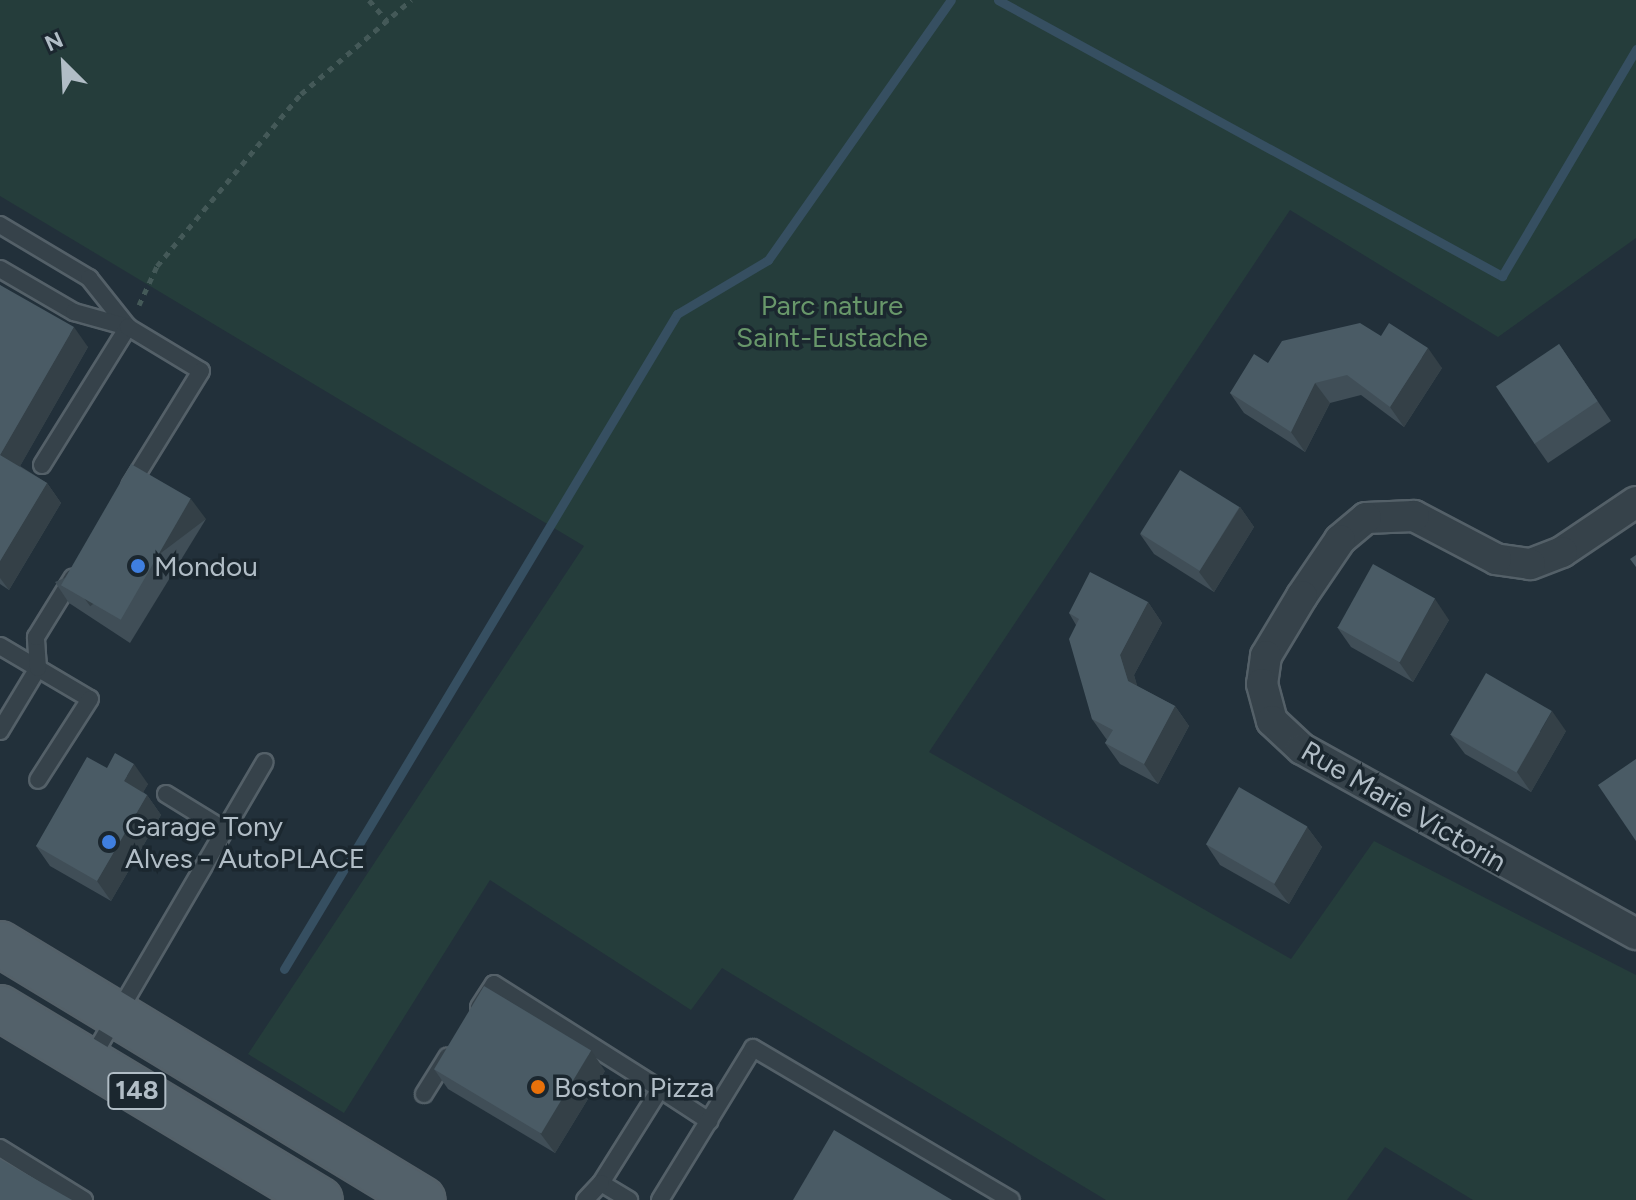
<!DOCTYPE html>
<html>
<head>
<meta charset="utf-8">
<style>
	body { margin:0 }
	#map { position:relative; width:1636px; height:1200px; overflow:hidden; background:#22303a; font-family:Figtree,sans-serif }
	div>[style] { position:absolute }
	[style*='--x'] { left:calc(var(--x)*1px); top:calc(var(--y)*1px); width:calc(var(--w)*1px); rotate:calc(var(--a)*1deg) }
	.green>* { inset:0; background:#253d3b }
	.stream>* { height:9px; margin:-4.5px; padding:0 4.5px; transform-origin:4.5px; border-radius:4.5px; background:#364f61 }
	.path>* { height:5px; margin-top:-2.5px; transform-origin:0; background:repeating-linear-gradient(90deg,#445958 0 6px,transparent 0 12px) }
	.roads { filter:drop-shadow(2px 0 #546068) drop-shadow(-2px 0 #546068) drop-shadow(0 2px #546068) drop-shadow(0 -2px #546068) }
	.lane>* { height:16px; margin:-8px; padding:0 8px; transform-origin:8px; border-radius:8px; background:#36424a }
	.street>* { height:30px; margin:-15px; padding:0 15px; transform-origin:15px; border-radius:15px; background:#36424a }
	.primary>* { height:44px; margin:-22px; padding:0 22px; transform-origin:22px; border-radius:22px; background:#53616a }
	.wall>* { inset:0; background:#404e57 }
	.shaded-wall>* { inset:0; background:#344047; transform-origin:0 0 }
	.building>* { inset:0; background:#4a5b65; transform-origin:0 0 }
	.dots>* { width:22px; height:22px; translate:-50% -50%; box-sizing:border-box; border:4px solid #1b272f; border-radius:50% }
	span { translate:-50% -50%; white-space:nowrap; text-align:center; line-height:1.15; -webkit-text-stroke:7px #1b272f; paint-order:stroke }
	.shield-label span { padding:2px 6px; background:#1b272f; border:2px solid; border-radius:6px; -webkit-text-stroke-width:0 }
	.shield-label { font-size:26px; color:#b1bdc6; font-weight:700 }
	.park-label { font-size:28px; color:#68976a }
	.poi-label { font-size:28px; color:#b1bdc6 }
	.left { translate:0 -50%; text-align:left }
	.street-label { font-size:28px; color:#b1bdc6 }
	.north { position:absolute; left:24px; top:24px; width:80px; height:80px; -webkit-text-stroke:6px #1b272f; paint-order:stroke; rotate:336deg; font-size:22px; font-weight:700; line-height:32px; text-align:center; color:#b1bdc6 }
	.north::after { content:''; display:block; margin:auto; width:28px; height:36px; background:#b1bdc6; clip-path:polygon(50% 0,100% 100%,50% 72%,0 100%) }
</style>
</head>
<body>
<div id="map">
	<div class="green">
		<div style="clip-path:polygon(0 0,1636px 0,1636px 238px,1498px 337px,1290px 210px,929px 752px,1291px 959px,1374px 841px,1636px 975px,1636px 1200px,1473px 1200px,1385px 1147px,1347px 1200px,1106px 1200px,722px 968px,691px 1010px,490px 880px,344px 1113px,248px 1054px,584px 546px,0 196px)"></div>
	</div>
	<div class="stream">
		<div style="--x:998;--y:0;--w:575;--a:28.71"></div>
		<div style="--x:1502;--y:276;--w:264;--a:-59.4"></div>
		<div style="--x:284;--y:969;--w:764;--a:-59.04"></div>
		<div style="--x:677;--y:314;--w:106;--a:-30.7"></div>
		<div style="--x:768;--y:260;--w:318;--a:-54.9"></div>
	</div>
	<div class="path">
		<div style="--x:369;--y:0;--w:28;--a:49"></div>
		<div style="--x:139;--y:305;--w:43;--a:-65.2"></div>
		<div style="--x:157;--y:266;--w:224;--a:-50.1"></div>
		<div style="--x:301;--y:94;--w:145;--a:-40.5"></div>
	</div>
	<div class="roads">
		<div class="lane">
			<div style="--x:0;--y:225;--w:104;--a:30.8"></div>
			<div style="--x:89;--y:278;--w:63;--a:51.5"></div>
			<div style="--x:0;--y:269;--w:86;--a:30.2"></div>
			<div style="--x:74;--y:312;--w:56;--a:15.5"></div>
			<div style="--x:42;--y:465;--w:163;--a:-58.1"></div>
			<div style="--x:128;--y:327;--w:85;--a:31.1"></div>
			<div style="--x:201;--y:371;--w:135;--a:121.7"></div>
			<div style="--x:0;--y:646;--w:104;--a:30.5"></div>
			<div style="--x:90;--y:699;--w:96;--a:122.7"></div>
			<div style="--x:0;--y:731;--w:74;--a:-58.9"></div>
			<div style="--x:38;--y:668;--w:31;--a:-94"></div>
			<div style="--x:36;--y:637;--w:70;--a:-58.3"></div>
			<div style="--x:166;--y:794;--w:67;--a:31.6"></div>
			<div style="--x:479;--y:1007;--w:27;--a:-57"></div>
			<div style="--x:494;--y:984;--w:196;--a:32.3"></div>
			<div style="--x:660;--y:1089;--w:111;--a:122.1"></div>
			<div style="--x:601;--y:1183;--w:33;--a:31"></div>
			<div style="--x:90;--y:1061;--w:346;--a:-59.7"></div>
			<div style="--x:660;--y:1089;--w:59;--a:33.1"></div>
			<div style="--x:424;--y:1094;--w:44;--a:-58.1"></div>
			<div style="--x:0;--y:1148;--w:99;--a:31.8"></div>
			<div style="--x:585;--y:1200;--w:23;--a:-47"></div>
			<div style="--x:660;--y:1200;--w:178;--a:-58.5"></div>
			<div style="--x:753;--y:1048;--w:299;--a:30.5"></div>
		</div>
		<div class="street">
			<div style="--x:1636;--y:502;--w:89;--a:146"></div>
			<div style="--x:1562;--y:552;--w:34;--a:159"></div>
			<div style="--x:1530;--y:564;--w:34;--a:-172"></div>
			<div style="--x:1496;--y:559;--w:93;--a:-152.3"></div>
			<div style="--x:1414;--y:516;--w:48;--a:177.6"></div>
			<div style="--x:1366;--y:518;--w:34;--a:140"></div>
			<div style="--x:1340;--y:540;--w:68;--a:124.2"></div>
			<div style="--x:1302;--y:596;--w:70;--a:121"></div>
			<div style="--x:1266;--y:656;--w:28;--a:98"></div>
			<div style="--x:1262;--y:684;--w:38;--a:75"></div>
			<div style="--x:1272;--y:721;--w:41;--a:43"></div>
			<div style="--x:1302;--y:749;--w:382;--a:29"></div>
		</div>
		<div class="primary">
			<div style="--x:0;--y:944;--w:494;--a:31.2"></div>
			<div style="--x:0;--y:1008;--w:373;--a:31"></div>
		</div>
	</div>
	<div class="wall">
		<div style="clip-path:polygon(0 285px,88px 347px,20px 466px,47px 483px,61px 503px,9px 590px,0 584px)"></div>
		<div style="clip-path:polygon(1381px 336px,1442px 368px,1404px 427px,1361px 395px,1330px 403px,1305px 452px,1244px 413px,1230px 393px,1268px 363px)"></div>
		<div style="clip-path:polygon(1559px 344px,1611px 421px,1548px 463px,1534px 443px)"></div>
		<div style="clip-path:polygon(1240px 507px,1254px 527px,1214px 592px,1154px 554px,1140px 534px)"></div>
		<div style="clip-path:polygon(206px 519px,130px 643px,69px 603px,55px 582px)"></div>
		<div style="clip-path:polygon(1148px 602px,1162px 623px,1134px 675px,1137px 686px,1175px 706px,1189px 726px,1158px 784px,1120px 764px,1105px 743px,1107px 740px,1092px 719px,1076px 625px,1069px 613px)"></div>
		<div style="clip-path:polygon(1449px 620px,1413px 682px,1351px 647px,1337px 627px)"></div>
		<div style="clip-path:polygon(1566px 731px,1531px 792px,1465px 754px,1450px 734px)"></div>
		<div style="clip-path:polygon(107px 768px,148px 784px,143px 792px,147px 795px,161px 815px,111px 901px,50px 866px,36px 846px)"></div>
		<div style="clip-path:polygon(1307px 827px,1322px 847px,1289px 904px,1220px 865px,1206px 844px)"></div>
		<div style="clip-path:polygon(434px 1069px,605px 1071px,555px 1153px,448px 1089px)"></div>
	</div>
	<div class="shaded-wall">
		<div style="clip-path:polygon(74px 327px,88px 347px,15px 475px,0 455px)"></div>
		<div style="clip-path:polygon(1428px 348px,1442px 368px,1404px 427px,1390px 407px)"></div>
		<div style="clip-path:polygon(1315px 383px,1330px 403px,1305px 452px,1291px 432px)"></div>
		<div style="clip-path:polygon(47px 483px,61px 503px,9px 590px,0 578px,0 561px)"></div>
		<div style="left:191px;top:499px;width:25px;height:145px;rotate:53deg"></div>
		<div style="clip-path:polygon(1240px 507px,1254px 527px,1214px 592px,1199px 572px)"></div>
		<div style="clip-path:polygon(1435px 599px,1449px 620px,1413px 682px,1399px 662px)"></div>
		<div style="clip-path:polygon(1148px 602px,1162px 623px,1134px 675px,1142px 701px,1128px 681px,1120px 655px)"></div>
		<div style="clip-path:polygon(1175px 706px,1189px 726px,1158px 784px,1144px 764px)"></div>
		<div style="clip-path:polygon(1552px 711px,1566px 731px,1531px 792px,1517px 772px)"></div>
		<div style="clip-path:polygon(134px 764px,148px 784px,138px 801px,124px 781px)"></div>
		<div style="clip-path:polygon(147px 795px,161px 815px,111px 901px,97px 881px)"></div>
		<div style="clip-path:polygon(1307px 827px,1322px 847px,1289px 904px,1274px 884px)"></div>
		<div style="clip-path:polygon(591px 1050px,605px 1071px,555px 1153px,540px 1133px)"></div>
	</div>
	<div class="building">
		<div style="clip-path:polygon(0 285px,74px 327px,0 455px,47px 483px,0 561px)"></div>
		<div style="clip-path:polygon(1360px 323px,1381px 336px,1389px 323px,1428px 348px,1390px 407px,1347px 375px,1315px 383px,1291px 432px,1230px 393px,1254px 354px,1268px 363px,1282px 341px)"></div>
		<div style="left:1559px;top:344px;width:69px;height:76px;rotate:56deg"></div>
		<div style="left:131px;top:464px;width:69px;height:140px;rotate:30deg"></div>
		<div style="left:1180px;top:470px;width:70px;height:75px;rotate:32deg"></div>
		<div style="clip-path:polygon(1636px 555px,1636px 567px,1630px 559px)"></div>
		<div style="left:1373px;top:564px;width:71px;height:73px;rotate:29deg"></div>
		<div style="clip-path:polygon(1090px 572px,1148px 602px,1120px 655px,1128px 681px,1175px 706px,1144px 764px,1105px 743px,1113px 730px,1092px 719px,1069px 639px,1079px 619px,1069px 613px)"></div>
		<div style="left:1486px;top:673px;width:76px;height:71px;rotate:30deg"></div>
		<div style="clip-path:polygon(115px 753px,134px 764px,124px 781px,147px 795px,97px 881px,36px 846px,87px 757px,107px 768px)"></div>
		<div style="clip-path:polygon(1636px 759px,1636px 841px,1598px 785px)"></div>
		<div style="left:1239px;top:787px;width:79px;height:66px;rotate:30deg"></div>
		<div style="left:484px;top:986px;width:125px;height:97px;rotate:31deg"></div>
		<div style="clip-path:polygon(834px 1130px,952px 1200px,793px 1200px)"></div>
		<div style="clip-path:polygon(0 1159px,72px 1200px,0 1200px)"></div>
	</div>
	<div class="dots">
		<div style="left:138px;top:566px;background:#3f7fe0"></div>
		<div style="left:109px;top:842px;background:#3f7fe0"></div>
		<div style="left:538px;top:1087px;background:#e8710a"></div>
	</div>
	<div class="shield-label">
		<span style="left:137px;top:1091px">148</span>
	</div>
	<div class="park-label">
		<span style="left:832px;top:321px">Parc nature<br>Saint-Eustache</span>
	</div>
	<div class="poi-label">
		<span class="left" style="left:154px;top:566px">Mondou</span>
		<span class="left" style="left:125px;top:842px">Garage Tony<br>Alves - AutoPLACE</span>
		<span class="left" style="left:554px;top:1087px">Boston Pizza</span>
	</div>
	<div class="street-label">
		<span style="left:1404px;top:806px;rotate:30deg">Rue Marie Victorin</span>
	</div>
	<div class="north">N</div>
</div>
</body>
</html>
